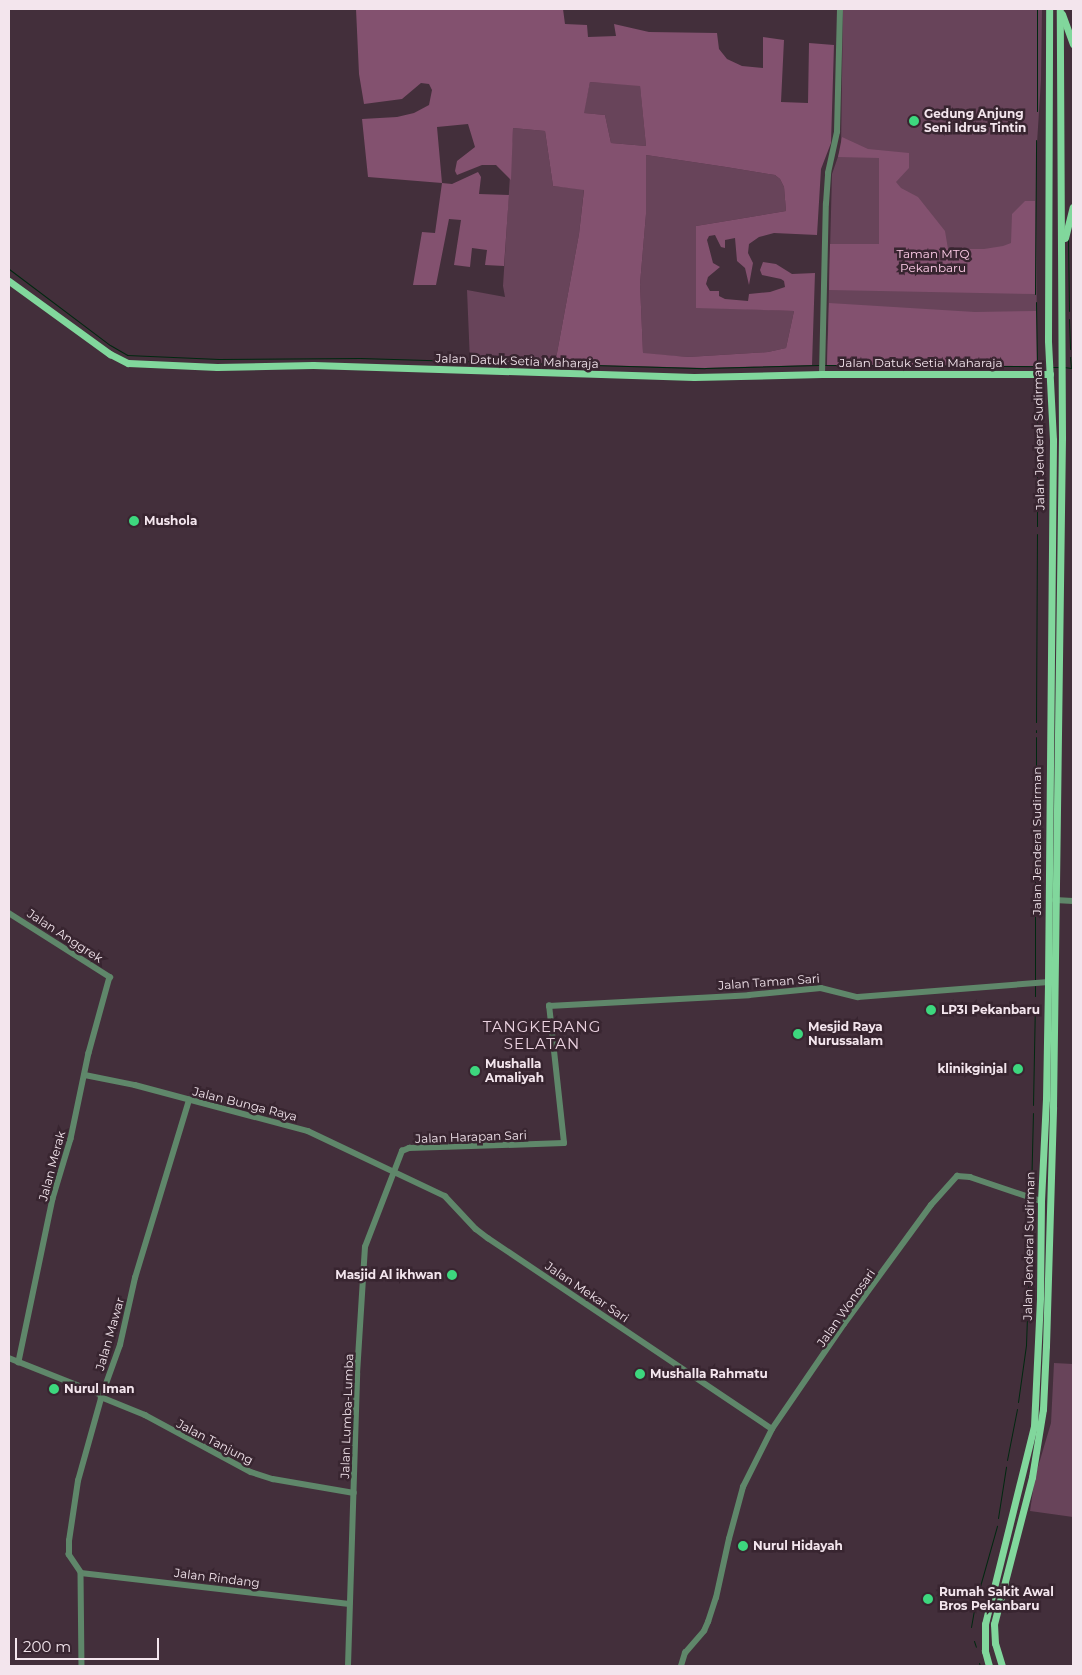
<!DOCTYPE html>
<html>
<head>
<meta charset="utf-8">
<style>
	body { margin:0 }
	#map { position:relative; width:1082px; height:1675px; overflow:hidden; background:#432f3b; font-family:Montserrat,sans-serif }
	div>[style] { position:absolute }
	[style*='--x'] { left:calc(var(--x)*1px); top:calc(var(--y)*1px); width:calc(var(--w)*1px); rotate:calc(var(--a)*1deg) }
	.green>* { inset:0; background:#68445a }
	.forest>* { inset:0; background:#83516f }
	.stream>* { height:1px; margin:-0.5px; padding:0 0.5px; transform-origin:0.5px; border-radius:0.5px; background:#002810 }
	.minor>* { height:5.5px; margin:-2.75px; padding:0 2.75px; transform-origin:2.75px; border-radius:2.75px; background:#5f876a }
	.major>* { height:7px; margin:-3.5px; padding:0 3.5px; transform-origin:3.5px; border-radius:3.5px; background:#81d79c }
	.dots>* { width:14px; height:14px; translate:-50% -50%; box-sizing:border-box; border:2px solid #382530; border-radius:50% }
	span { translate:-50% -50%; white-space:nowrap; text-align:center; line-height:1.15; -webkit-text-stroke:5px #382530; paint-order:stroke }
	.poi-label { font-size:12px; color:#f3e5ed; font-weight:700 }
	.left { translate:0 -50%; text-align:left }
	.right { translate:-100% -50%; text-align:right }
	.park-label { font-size:12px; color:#fecde8 }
	.street-label { font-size:12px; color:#f3e5ed }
	.quarter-label { font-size:15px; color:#ebd2e0; letter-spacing:1px }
	.frame { position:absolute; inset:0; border:10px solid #f3e5ed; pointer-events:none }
	.scale { position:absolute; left:15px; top:1638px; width:144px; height:22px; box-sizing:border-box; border:2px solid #f3e5ed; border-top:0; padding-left:6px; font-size:15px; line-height:18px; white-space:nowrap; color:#f3e5ed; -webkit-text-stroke:4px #382530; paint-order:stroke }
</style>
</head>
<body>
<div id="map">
	<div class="green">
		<div style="clip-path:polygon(843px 9px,1042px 9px,1041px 80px,1036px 159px,1037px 366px,827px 365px,832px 174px,841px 148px)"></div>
		<div style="clip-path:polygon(590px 82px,640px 85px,646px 146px,611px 143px,605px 115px,583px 113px)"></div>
		<div style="clip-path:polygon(513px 128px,545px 131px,553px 186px,584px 189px,579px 234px,555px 364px,470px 362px,467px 290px,505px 297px,503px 286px)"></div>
		<div style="clip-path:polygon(646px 155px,726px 167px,775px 175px,780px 179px,784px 187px,786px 211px,696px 226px,696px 307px,794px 311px,786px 348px,768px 352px,688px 357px,643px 354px,640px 284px,646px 214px)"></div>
		<div style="clip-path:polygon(1054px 1363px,1073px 1364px,1073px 1517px,1030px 1511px,1035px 1477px,1051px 1423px)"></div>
	</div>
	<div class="forest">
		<div style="clip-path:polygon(evenodd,356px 9px,563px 9px,565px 24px,587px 25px,588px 37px,616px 36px,614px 24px,649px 32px,717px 33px,719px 49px,727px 59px,742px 66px,763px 68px,763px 37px,784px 40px,781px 102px,808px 103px,809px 43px,834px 45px,831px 143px,821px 169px,817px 235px,774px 233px,759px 237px,749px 244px,748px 253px,753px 263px,749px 285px,745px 268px,737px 261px,735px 238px,725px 240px,725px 248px,721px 247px,715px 235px,709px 236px,707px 240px,713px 263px,720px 267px,708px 277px,706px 284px,710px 291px,719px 291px,719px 296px,725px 299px,748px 301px,749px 294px,770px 292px,785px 287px,784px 281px,781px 279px,762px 275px,760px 270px,763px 262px,776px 264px,792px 274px,815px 273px,812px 365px,705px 368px,555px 364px,579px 234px,584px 190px,553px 186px,545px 131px,513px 128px,511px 180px,496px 165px,482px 165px,457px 175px,455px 171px,457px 161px,475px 147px,468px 124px,437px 127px,442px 183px,452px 184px,478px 172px,481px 177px,479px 194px,509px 195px,504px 266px,485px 265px,487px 250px,472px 248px,470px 267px,454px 265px,461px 220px,449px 219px,436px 285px,413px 285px,422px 232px,435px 233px,442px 183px,368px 177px,362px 119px,397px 117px,414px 113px,429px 105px,432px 90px,429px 84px,421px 83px,402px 99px,364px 104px,359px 74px,356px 9px,590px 82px,640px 86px,646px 146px,611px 143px,605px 115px,584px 113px,590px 82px,356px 9px,646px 155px,726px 167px,775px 175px,780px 179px,784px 187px,786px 211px,696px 226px,696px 308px,794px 311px,786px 348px,768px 352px,688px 357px,643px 353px,640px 284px,646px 214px,646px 155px)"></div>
		<div style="clip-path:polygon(842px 137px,868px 149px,909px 153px,909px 168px,896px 182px,901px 188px,918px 197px,945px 231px,948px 249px,984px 249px,1003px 246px,1011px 243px,1012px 214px,1025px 201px,1035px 201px,1035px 294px,829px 290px,830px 244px,879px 244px,879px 158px,838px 157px)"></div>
		<div style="clip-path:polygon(829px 303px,975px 312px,1036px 311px,1037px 366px,827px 365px)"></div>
	</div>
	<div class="stream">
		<div style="--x:1037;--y:9;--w:102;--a:90"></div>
		<div style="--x:1068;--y:239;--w:72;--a:89.2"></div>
		<div style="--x:9;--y:269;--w:126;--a:37"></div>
		<div style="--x:110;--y:345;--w:20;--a:30"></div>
		<div style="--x:127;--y:355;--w:92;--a:2.5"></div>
		<div style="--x:219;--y:359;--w:141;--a:-0.4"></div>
		<div style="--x:360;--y:358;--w:345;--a:1.7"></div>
		<div style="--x:705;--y:368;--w:114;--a:-1.5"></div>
		<div style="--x:1035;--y:294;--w:154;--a:-89.6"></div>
		<div style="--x:1036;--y:302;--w:63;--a:89.1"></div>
		<div style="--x:1069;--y:319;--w:30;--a:88"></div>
		<div style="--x:823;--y:365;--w:218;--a:0.3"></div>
		<div style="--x:1051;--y:367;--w:7;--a:0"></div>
		<div style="--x:1064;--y:367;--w:7;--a:8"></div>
		<div style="--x:1071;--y:368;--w:11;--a:-95"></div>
		<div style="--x:1037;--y:404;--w:25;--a:-88"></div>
		<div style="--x:1037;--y:411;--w:25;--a:90"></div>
		<div style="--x:1037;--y:446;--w:2;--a:-90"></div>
		<div style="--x:1037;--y:526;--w:73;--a:-90"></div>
		<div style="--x:1036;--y:722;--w:188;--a:-89.7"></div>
		<div style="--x:1036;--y:732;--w:2;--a:-90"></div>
		<div style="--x:1036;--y:876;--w:139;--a:-90"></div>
		<div style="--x:1035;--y:980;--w:99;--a:-90"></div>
		<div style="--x:1035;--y:986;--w:10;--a:90"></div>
		<div style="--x:1033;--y:1105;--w:101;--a:-88.9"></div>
		<div style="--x:1031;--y:1194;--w:81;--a:-88.6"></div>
		<div style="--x:1018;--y:1402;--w:58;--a:-82"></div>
		<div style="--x:1026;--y:1345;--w:143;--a:-88"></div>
		<div style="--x:1007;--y:1460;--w:52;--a:-78.9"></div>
		<div style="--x:998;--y:1518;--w:52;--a:-81.1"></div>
		<div style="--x:977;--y:1597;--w:74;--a:-74.3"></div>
		<div style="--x:975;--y:1605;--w:3;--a:-72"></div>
		<div style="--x:971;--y:1627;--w:17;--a:-80"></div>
		<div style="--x:974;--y:1641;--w:6;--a:72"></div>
		<div style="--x:979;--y:1663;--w:3;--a:72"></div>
	</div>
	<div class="minor">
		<div style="--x:822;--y:374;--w:170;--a:-88.7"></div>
		<div style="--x:826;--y:204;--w:31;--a:-86"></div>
		<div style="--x:828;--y:173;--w:42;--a:-77.6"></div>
		<div style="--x:837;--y:132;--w:123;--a:-88.6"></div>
		<div style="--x:1055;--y:900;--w:18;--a:3"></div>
		<div style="--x:9;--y:913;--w:120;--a:32.4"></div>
		<div style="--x:110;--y:977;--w:79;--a:105.4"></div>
		<div style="--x:89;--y:1053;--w:88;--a:101.8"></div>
		<div style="--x:71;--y:1139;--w:63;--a:106.7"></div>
		<div style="--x:53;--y:1199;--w:167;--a:101.8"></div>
		<div style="--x:85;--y:1075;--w:51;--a:11.3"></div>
		<div style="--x:135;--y:1085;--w:179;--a:14.9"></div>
		<div style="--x:308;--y:1131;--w:152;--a:25.4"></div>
		<div style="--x:445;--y:1196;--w:45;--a:46.8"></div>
		<div style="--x:476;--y:1229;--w:15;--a:37"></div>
		<div style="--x:488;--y:1238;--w:342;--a:33.9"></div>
		<div style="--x:9;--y:1358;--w:100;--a:21.7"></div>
		<div style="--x:101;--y:1397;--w:48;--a:22.2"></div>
		<div style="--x:145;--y:1415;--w:120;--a:28.3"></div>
		<div style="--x:251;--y:1472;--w:23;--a:18"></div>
		<div style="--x:273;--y:1479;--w:82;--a:9.8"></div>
		<div style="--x:81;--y:1573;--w:22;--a:-124"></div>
		<div style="--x:69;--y:1555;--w:14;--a:-90"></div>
		<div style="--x:69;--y:1541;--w:61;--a:-81.5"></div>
		<div style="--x:78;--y:1481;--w:89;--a:-74.4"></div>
		<div style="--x:102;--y:1395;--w:53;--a:-70.2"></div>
		<div style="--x:120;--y:1345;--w:69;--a:-77.4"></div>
		<div style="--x:135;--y:1278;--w:186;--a:-73.1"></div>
		<div style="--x:81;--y:1573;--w:270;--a:6.6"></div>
		<div style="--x:81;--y:1573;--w:93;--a:89.4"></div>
		<div style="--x:348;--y:1666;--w:292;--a:-88.2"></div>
		<div style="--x:357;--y:1374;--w:127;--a:-86.4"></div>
		<div style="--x:365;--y:1247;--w:103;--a:-68.9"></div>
		<div style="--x:402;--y:1151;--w:8;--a:-23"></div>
		<div style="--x:409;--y:1148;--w:155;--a:-1.8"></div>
		<div style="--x:564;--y:1143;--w:138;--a:-96.2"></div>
		<div style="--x:549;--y:1006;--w:200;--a:-3.1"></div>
		<div style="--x:749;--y:995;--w:72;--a:-5.6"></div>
		<div style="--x:821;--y:988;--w:38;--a:14"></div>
		<div style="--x:858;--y:997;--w:191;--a:-4.5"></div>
		<div style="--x:681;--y:1666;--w:14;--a:-73"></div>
		<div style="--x:685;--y:1653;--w:29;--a:-49"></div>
		<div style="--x:704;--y:1631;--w:10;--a:-66"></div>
		<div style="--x:708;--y:1622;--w:25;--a:-72"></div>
		<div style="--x:716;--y:1598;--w:60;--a:-77.6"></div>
		<div style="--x:729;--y:1539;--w:54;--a:-74.9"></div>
		<div style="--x:743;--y:1487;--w:65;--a:-63.4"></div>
		<div style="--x:772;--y:1429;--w:127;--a:-55.6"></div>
		<div style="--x:844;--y:1324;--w:147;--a:-53.8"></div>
		<div style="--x:931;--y:1205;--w:39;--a:-48"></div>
		<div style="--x:957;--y:1176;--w:13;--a:4"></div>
		<div style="--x:970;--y:1177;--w:75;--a:18.7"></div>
	</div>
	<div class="major">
		<div style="--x:1062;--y:14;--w:32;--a:70"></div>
		<div style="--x:1065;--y:238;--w:32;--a:-76"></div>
		<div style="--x:9;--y:281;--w:125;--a:35.9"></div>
		<div style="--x:110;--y:354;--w:20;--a:27"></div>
		<div style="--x:128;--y:363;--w:89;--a:2.6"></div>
		<div style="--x:217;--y:367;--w:96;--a:-1.2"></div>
		<div style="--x:313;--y:365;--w:381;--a:1.8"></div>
		<div style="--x:694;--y:377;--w:128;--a:-1.3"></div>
		<div style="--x:822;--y:374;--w:228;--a:0"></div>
		<div style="--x:989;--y:1666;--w:16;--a:-105"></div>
		<div style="--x:985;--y:1651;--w:27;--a:-90"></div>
		<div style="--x:985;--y:1624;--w:204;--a:-76.1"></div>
		<div style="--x:1034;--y:1426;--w:129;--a:-87.3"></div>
		<div style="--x:1040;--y:1297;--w:96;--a:-89.4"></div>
		<div style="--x:1041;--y:1201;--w:102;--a:-87.2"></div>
		<div style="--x:1046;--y:1099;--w:117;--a:-89"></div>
		<div style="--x:1048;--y:982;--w:542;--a:-89.47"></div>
		<div style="--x:1053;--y:440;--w:100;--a:-92.9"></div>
		<div style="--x:1048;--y:340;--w:331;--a:-89.8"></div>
		<div style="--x:1002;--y:1666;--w:24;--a:-107"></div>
		<div style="--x:995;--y:1643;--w:19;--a:-93"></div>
		<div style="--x:994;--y:1624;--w:152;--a:-75.5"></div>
		<div style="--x:1032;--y:1477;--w:69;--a:-80.8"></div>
		<div style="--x:1043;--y:1409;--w:63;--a:-87.3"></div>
		<div style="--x:1046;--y:1346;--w:239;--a:-88.3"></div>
		<div style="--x:1053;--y:1107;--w:669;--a:-89.23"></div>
		<div style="--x:1062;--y:438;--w:429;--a:-90.3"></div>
	</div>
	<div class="dots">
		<div style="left:914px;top:121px;background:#3dd77e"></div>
		<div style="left:134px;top:521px;background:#3dd77e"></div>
		<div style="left:931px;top:1010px;background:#3dd77e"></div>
		<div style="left:798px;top:1034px;background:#3dd77e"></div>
		<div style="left:1018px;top:1069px;background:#3dd77e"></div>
		<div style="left:475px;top:1071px;background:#3dd77e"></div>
		<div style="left:452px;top:1275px;background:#3dd77e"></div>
		<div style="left:640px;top:1374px;background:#3dd77e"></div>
		<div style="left:54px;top:1389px;background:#3dd77e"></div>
		<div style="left:743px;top:1546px;background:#3dd77e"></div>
		<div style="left:928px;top:1599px;background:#3dd77e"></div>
	</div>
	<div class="poi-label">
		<span class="left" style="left:924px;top:121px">Gedung Anjung<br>Seni Idrus Tintin</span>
		<span class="left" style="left:144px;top:521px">Mushola</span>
		<span class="left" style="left:941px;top:1010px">LP3I Pekanbaru</span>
		<span class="left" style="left:808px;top:1034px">Mesjid Raya<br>Nurussalam</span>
		<span class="left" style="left:485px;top:1071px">Mushalla<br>Amaliyah</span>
		<span class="right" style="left:1007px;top:1069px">klinikginjal</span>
		<span class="right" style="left:442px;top:1275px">Masjid Al ikhwan</span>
		<span class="left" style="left:650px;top:1374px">Mushalla Rahmatu</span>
		<span class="left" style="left:64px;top:1389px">Nurul Iman</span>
		<span class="left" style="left:753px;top:1546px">Nurul Hidayah</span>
		<span class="left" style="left:939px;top:1599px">Rumah Sakit Awal<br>Bros Pekanbaru</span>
	</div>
	<div class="park-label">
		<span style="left:933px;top:261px">Taman MTQ<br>Pekanbaru</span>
	</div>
	<div class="street-label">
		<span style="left:517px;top:361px;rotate:2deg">Jalan Datuk Setia Maharaja</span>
		<span style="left:921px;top:363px">Jalan Datuk Setia Maharaja</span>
		<span style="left:1039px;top:436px;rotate:-91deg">Jalan Jenderal Sudirman</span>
		<span style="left:1037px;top:841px;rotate:-90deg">Jalan Jenderal Sudirman</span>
		<span style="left:65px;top:936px;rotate:33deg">Jalan Anggrek</span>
		<span style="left:769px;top:982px;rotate:-4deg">Jalan Taman Sari</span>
		<span style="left:245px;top:1104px;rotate:14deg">Jalan Bunga Raya</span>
		<span style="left:471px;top:1137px;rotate:-2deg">Jalan Harapan Sari</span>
		<span style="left:52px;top:1166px;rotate:-75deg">Jalan Merak</span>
		<span style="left:1029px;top:1246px;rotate:-89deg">Jalan Jenderal Sudirman</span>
		<span style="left:587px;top:1292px;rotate:34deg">Jalan Mekar Sari</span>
		<span style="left:846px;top:1308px;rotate:-55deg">Jalan Wonosari</span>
		<span style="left:110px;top:1334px;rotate:-74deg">Jalan Mawar</span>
		<span style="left:347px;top:1416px;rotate:-88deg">Jalan Lumba-Lumba</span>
		<span style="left:215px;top:1442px;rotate:27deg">Jalan Tanjung</span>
		<span style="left:217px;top:1578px;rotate:7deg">Jalan Rindang</span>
	</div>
	<div class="quarter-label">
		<span style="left:542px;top:1035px">TANGKERANG<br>SELATAN</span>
	</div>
	<div class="frame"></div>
	<div class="scale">200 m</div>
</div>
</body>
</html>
